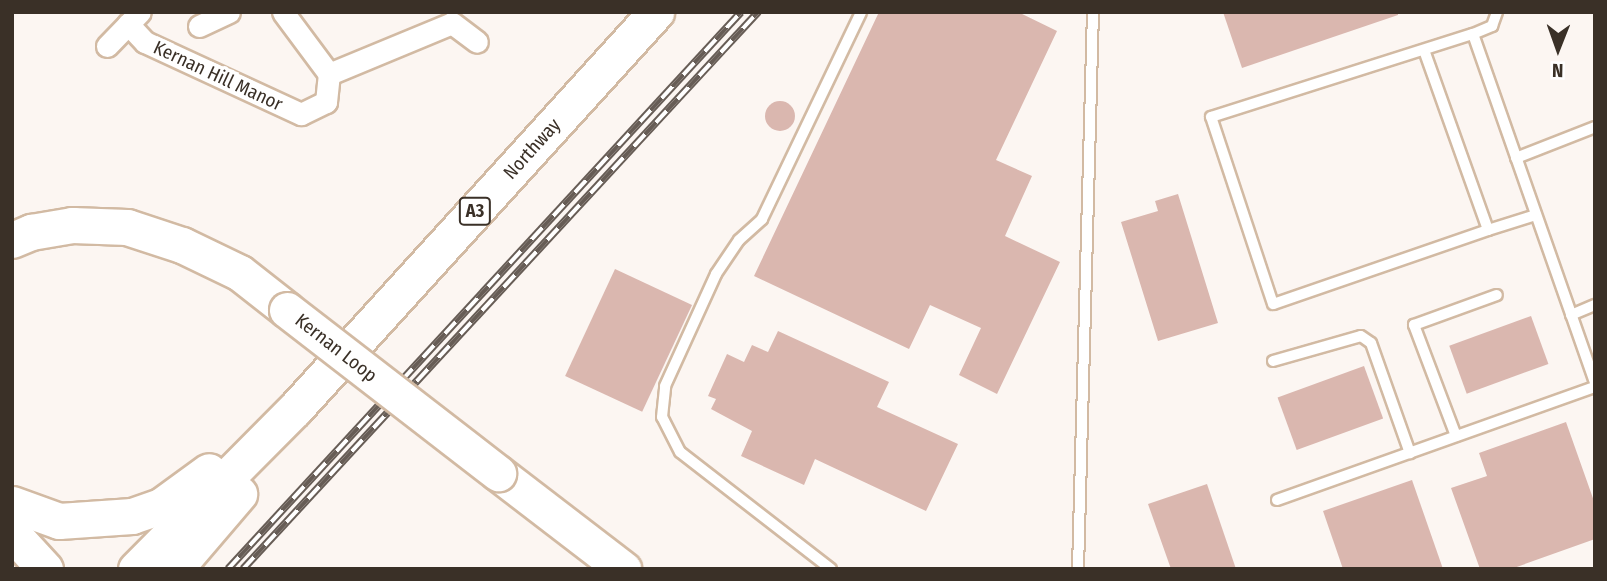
<!DOCTYPE html>
<html>
<head>
<meta charset="utf-8">
<style>
	body { margin:0 }
	#map { position:relative; width:1607px; height:581px; overflow:hidden; background:#fcf6f2; font-family:"Fira Sans Condensed",sans-serif }
	div>[style] { position:absolute }
	[style*='--x'] { left:calc(var(--x)*1px); top:calc(var(--y)*1px); width:calc(var(--w)*1px); rotate:calc(var(--a)*1deg) }
	.building>* { inset:0; background:#dab7af; transform-origin:0 0 }
	.round { border-radius:50% }
	.roads { filter:drop-shadow(2px 0 #d2baa3) drop-shadow(-2px 0 #d2baa3) drop-shadow(0 2px #d2baa3) drop-shadow(0 -2px #d2baa3) }
	.service>* { height:10px; margin:-5px; padding:0 5px; transform-origin:5px; border-radius:5px; background:#fff }
	.minor>* { height:21px; margin:-10.5px; padding:0 10.5px; transform-origin:10.5px; border-radius:10.5px; background:#fff }
	.trunk>* { height:35px; margin:-17.5px; padding:0 17.5px; transform-origin:17.5px; border-radius:17.5px; background:#fff }
	.rail>* { height:8px; margin-top:-4px; transform-origin:0; background:repeating-linear-gradient(90deg,#fff 0 16px,#675d56 0 32px); box-sizing:border-box; border-block:2px solid #675d56 }
	.bridges { filter:drop-shadow(2px 0 #d2baa3) drop-shadow(-2px 0 #d2baa3) drop-shadow(0 2px #d2baa3) drop-shadow(0 -2px #d2baa3) }
	.trunk-bridge>* { height:35px; margin:-17.5px; padding:0 17.5px; transform-origin:17.5px; border-radius:17.5px; background:#fff }
	span { translate:-50% -50%; white-space:nowrap; text-align:center; line-height:1.15; -webkit-text-stroke:7px #fff; paint-order:stroke }
	.shield-label span { padding:2px 5px; background:#fff; border:2px solid; border-radius:5px; -webkit-text-stroke-width:0 }
	.shield-label { font-size:18px; color:#3a3027; font-weight:700 }
	.street-label { font-size:19px; color:#3a3027 }
	.frame { position:absolute; inset:0; border:14px solid #3a3027; pointer-events:none }
	.north { position:absolute; left:1523px; top:14px; width:70px; height:70px; -webkit-text-stroke:5px #fff; paint-order:stroke; rotate:181deg; font-size:19px; font-weight:700; line-height:28px; text-align:center; color:#3a3027 }
	.north::after { content:''; display:block; margin:auto; width:24px; height:32px; background:#3a3027; clip-path:polygon(50% 0,100% 100%,50% 72%,0 100%) }
</style>
</head>
<body>
<div id="map">
	<div class="building">
		<div style="clip-path:polygon(879px 12px,1018px 12px,1057px 31px,996px 160px,1032px 176px,1005px 236px,1060px 262px,997px 394px,959px 375px,981px 328px,930px 305px,909px 349px,754px 276px)"></div>
		<div style="clip-path:polygon(1223px 12px,1398px 12px,1398px 15px,1242px 68px)"></div>
		<div class="round" style="left:765px;top:101px;width:30px;height:30px"></div>
		<div style="clip-path:polygon(1178px 194px,1218px 323px,1158px 341px,1121px 222px,1158px 211px,1155px 201px)"></div>
		<div style="left:615px;top:269px;width:85px;height:118px;rotate:25deg"></div>
		<div style="left:1531px;top:316px;width:51px;height:87px;rotate:70deg"></div>
		<div style="clip-path:polygon(778px 331px,889px 382px,877px 407px,958px 444px,926px 511px,815px 459px,804px 485px,741px 456px,752px 431px,711px 409px,716px 399px,708px 396px,727px 354px,744px 362px,752px 345px,768px 352px)"></div>
		<div style="left:1364px;top:366px;width:56px;height:92px;rotate:70deg"></div>
		<div style="clip-path:polygon(1566px 422px,1595px 504px,1595px 539px,1511px 569px,1480px 569px,1451px 488px,1487px 476px,1479px 453px)"></div>
		<div style="clip-path:polygon(1412px 480px,1443px 569px,1343px 569px,1323px 511px)"></div>
		<div style="clip-path:polygon(1207px 484px,1236px 569px,1171px 569px,1148px 504px)"></div>
	</div>
	<div class="roads">
		<div class="service">
			<div style="--x:1473;--y:34;--w:369;--a:70.7"></div>
			<div style="--x:1424;--y:50;--w:191;--a:70.4"></div>
			<div style="--x:1488;--y:230;--w:50;--a:-17.4"></div>
			<div style="--x:1516;--y:158;--w:85;--a:-21.4"></div>
			<div style="--x:1488;--y:230;--w:227;--a:161"></div>
			<div style="--x:1273;--y:304;--w:197;--a:-108.3"></div>
			<div style="--x:1211;--y:117;--w:275;--a:-17.6"></div>
			<div style="--x:1473;--y:34;--w:21;--a:-23"></div>
			<div style="--x:1492;--y:26;--w:15;--a:-70"></div>
			<div style="--x:1571;--y:315;--w:26;--a:-23"></div>
			<div style="--x:1273;--y:361;--w:91;--a:-15.9"></div>
			<div style="--x:1361;--y:336;--w:12;--a:35"></div>
			<div style="--x:1371;--y:343;--w:117;--a:70.5"></div>
			<div style="--x:1456;--y:436;--w:119;--a:-110.7"></div>
			<div style="--x:1414;--y:325;--w:88;--a:-19.9"></div>
			<div style="--x:1277;--y:500;--w:337;--a:-19.6"></div>
			<div style="--x:831;--y:569;--w:191;--a:-142.2"></div>
			<div style="--x:680;--y:452;--w:39;--a:-117"></div>
			<div style="--x:662;--y:417;--w:31;--a:-84"></div>
			<div style="--x:665;--y:386;--w:123;--a:-65.5"></div>
			<div style="--x:716;--y:274;--w:41;--a:-55.9"></div>
			<div style="--x:739;--y:240;--w:31;--a:-42"></div>
			<div style="--x:762;--y:219;--w:229;--a:-64.4"></div>
			<div style="--x:1078;--y:569;--w:557;--a:-88.46"></div>
		</div>
		<div class="minor">
			<div style="--x:128;--y:24;--w:25;--a:47"></div>
			<div style="--x:145;--y:42;--w:172;--a:24.8"></div>
			<div style="--x:301;--y:114;--w:28;--a:-26"></div>
			<div style="--x:326;--y:102;--w:28;--a:-84"></div>
			<div style="--x:329;--y:74;--w:77;--a:-126.6"></div>
			<div style="--x:199;--y:26;--w:33;--a:-25"></div>
			<div style="--x:107;--y:46;--w:47;--a:-45.9"></div>
			<div style="--x:329;--y:74;--w:133;--a:-22.5"></div>
			<div style="--x:452;--y:23;--w:31;--a:37"></div>
		</div>
		<div class="trunk">
			<div style="--x:12;--y:240;--w:21;--a:-23"></div>
			<div style="--x:31;--y:232;--w:42;--a:-9.7"></div>
			<div style="--x:72;--y:225;--w:55;--a:2.1"></div>
			<div style="--x:127;--y:227;--w:58;--a:18.1"></div>
			<div style="--x:182;--y:245;--w:64;--a:25.8"></div>
			<div style="--x:240;--y:273;--w:60;--a:38.2"></div>
			<div style="--x:498;--y:473;--w:158;--a:37.5"></div>
			<div style="--x:12;--y:504;--w:50;--a:19.9"></div>
			<div style="--x:59;--y:521;--w:73;--a:-3.9"></div>
			<div style="--x:132;--y:516;--w:31;--a:-19"></div>
			<div style="--x:161;--y:506;--w:59;--a:-36.1"></div>
			<div style="--x:12;--y:533;--w:49;--a:47.5"></div>
			<div style="--x:136;--y:569;--w:226;--a:-45.2"></div>
			<div style="--x:295;--y:409;--w:537;--a:-47.72"></div>
			<div style="--x:175;--y:569;--w:99;--a:-49.5"></div>
		</div>
	</div>
	<div class="rail">
		<div style="--x:228;--y:569;--w:757;--a:-47.35"></div>
		<div style="--x:243;--y:569;--w:759;--a:-47.24"></div>
	</div>
	<div class="bridges">
		<div class="trunk-bridge">
			<div style="--x:287;--y:310;--w:267;--a:37.7"></div>
		</div>
	</div>
	<div class="shield-label">
		<span style="left:475px;top:211px">A3</span>
	</div>
	<div class="street-label">
		<span style="left:218px;top:76px;rotate:25deg">Kernan Hill Manor</span>
		<span style="left:532px;top:149px;rotate:-48deg">Northway</span>
		<span style="left:336px;top:348px;rotate:38deg">Kernan Loop</span>
	</div>
	<div class="frame"></div>
	<div class="north">N</div>
</div>
</body>
</html>
